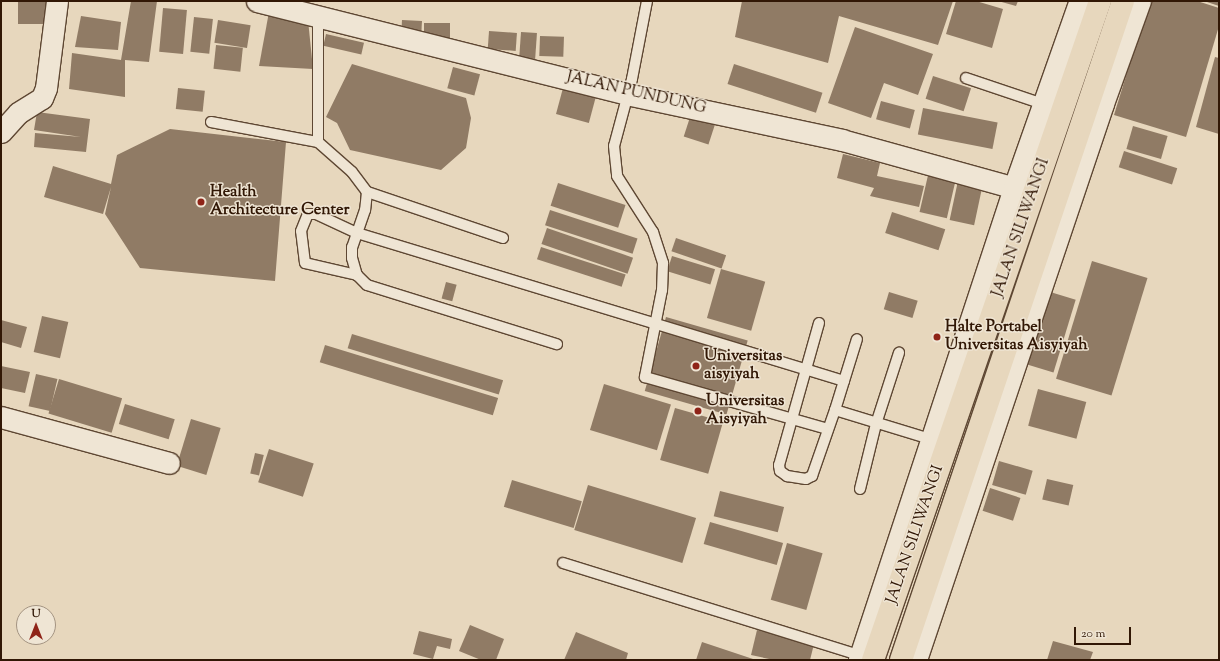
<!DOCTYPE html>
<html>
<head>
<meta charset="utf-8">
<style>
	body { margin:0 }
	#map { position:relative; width:1220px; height:661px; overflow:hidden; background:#e7d7bd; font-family:"Sorts Mill Goudy",serif }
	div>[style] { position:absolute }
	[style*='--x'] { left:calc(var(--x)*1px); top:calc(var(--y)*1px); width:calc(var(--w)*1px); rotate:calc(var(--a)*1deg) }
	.building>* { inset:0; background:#907b65; transform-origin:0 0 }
	.roads { filter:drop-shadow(1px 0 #5e4733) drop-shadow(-1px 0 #5e4733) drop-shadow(0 1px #5e4733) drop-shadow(0 -1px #5e4733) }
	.lane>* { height:10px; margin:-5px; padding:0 5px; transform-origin:5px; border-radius:5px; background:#efe5d4 }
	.street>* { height:21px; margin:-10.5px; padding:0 10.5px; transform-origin:10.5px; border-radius:10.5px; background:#efe5d4 }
	.secondary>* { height:22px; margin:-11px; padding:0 11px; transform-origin:11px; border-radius:11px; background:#efe5d4 }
	.highway>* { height:22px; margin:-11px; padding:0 11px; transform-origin:11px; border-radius:11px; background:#e7d7bd }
	.dots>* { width:11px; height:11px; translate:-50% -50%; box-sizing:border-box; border:2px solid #efe5d4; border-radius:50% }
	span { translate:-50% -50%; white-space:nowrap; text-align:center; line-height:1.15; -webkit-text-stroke:3px #efe5d4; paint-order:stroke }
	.street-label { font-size:16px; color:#311705 }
	.poi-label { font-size:16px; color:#311705; font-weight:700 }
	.left { translate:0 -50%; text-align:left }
	.frame { position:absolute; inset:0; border:2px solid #311705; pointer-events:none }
	.north { position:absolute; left:16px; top:605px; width:40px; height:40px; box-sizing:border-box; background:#efe5d4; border:1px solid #a39381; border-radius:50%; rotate:0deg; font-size:11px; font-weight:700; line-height:16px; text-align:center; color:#311705 }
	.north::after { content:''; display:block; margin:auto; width:14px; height:18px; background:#8f2418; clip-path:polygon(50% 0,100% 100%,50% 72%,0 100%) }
	.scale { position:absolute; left:1074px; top:627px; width:57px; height:18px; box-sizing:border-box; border:2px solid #311705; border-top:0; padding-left:5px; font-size:12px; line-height:14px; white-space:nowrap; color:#311705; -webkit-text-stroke:3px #efe5d4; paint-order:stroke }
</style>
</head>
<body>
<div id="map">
	<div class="building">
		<div style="left:18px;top:1px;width:31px;height:23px"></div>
		<div style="clip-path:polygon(131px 1px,157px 1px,149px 62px,125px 60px,125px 97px,69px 89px,72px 53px,121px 60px)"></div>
		<div style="clip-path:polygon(742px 1px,953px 1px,938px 45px,839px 16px,828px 63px,735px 37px)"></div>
		<div style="clip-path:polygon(956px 1px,976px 1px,1003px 9px,992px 48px,946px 34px)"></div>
		<div style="clip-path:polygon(998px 1px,1018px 1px,1016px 6px)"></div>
		<div style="clip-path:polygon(1149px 1px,1197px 1px,1219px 8px,1219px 26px,1186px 137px,1114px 115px)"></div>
		<div style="clip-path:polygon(1204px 1px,1219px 1px,1219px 6px)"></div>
		<div style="left:163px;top:8px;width:24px;height:44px;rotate:5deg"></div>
		<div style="clip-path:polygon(269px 12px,308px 20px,313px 69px,259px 66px)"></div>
		<div style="clip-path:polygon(81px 16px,121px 22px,118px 50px,75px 47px)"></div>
		<div style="left:194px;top:17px;width:19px;height:35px;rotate:6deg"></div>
		<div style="left:218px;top:20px;width:33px;height:23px;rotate:9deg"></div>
		<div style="left:402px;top:20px;width:20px;height:11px;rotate:3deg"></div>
		<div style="left:424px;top:23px;width:26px;height:15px"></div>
		<div style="clip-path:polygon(855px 27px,933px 54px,918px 95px,884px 83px,871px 118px,828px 103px)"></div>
		<div style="left:489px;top:31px;width:28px;height:18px;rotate:4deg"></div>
		<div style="left:521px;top:32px;width:16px;height:26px;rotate:4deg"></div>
		<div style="left:326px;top:34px;width:39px;height:12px;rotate:13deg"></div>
		<div style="left:540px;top:36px;width:24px;height:20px;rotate:2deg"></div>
		<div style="left:216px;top:45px;width:27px;height:24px;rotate:6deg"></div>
		<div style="clip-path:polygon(1215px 57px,1219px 58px,1219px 134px,1196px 127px)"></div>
		<div style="clip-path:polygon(352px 64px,466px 98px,471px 118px,466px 148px,441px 170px,350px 150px,337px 123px,326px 117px)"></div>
		<div style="left:734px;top:64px;width:93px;height:21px;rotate:18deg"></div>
		<div style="left:453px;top:67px;width:28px;height:22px;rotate:15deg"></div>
		<div style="left:933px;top:76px;width:40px;height:24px;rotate:18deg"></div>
		<div style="left:178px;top:88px;width:27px;height:21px;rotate:6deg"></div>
		<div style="left:563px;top:88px;width:34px;height:27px;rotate:15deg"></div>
		<div style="left:881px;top:101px;width:35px;height:19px;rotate:15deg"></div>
		<div style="left:693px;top:108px;width:26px;height:30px;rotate:18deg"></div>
		<div style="left:923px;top:108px;width:76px;height:27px;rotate:11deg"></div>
		<div style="clip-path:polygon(37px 112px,90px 119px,86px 152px,34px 147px,35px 133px,81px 137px,34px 130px)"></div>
		<div style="left:1133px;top:126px;width:36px;height:24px;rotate:16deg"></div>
		<div style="clip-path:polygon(170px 129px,286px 142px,275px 281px,140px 268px,105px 214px,111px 187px,103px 214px,44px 197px,53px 166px,111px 184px,117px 155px)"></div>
		<div style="left:1124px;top:151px;width:56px;height:17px;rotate:18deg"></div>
		<div style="clip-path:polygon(843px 154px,880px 163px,877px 176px,924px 186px,919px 207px,870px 196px,874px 188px,837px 178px)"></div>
		<div style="left:929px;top:171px;width:28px;height:42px;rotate:13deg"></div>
		<div style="left:959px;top:176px;width:25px;height:45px;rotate:12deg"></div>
		<div style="left:558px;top:183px;width:71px;height:24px;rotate:18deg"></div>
		<div style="left:550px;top:210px;width:92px;height:16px;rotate:18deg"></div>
		<div style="left:892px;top:212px;width:56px;height:22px;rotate:18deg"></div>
		<div style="left:547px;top:228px;width:91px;height:17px;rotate:19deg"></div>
		<div style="left:676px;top:238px;width:53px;height:14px;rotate:19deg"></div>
		<div style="left:541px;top:247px;width:89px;height:13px;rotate:18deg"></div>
		<div style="left:672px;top:256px;width:45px;height:16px;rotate:17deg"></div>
		<div style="left:1092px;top:261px;width:58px;height:123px;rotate:17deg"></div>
		<div style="left:721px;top:269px;width:46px;height:51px;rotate:16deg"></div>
		<div style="left:446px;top:282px;width:11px;height:17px;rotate:15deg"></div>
		<div style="left:1047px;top:291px;width:30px;height:76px;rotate:17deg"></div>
		<div style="left:889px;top:292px;width:30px;height:18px;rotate:17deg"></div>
		<div style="left:42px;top:316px;width:27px;height:37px;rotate:13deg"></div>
		<div style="left:666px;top:317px;width:85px;height:77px;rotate:16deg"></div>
		<div style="clip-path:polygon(1px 320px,27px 327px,21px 348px,1px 342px)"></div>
		<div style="left:352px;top:334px;width:158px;height:15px;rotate:17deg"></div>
		<div style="left:325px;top:345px;width:181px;height:18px;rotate:17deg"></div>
		<div style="clip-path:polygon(1px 366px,30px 372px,25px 393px,1px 388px)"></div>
		<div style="left:36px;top:374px;width:22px;height:33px;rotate:13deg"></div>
		<div style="left:59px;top:379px;width:66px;height:36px;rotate:17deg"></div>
		<div style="left:604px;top:384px;width:70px;height:48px;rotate:17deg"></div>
		<div style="left:1038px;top:389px;width:50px;height:38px;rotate:15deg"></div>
		<div style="left:125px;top:404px;width:52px;height:21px;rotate:17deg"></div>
		<div style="left:675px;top:408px;width:50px;height:54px;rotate:16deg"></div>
		<div style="left:191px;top:419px;width:31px;height:49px;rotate:17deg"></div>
		<div style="left:269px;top:449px;width:47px;height:35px;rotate:18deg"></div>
		<div style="left:255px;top:453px;width:9px;height:21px;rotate:13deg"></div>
		<div style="left:999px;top:461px;width:35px;height:25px;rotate:16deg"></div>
		<div style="left:1047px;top:479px;width:27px;height:21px;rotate:13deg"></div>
		<div style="left:512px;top:480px;width:73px;height:28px;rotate:17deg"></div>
		<div style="left:588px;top:485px;width:113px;height:47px;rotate:17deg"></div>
		<div style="left:990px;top:488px;width:32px;height:24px;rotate:18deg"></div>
		<div style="left:720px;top:491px;width:66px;height:26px;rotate:14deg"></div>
		<div style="left:710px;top:522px;width:76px;height:23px;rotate:16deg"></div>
		<div style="left:787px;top:543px;width:37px;height:59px;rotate:16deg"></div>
		<div style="clip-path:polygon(470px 625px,504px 639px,496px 660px,481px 660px,459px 651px)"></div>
		<div style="clip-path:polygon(757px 630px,814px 644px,810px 660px,774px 660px,751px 655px)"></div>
		<div style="clip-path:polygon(419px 631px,452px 639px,450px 649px,437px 646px,433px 659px,413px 654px)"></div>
		<div style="clip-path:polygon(576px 632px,628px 653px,626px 660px,564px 660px)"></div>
		<div style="clip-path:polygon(1053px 641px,1093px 652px,1090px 660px,1047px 660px)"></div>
		<div style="clip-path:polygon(702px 642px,756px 660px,696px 660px)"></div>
	</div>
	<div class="roads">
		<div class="lane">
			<div style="--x:647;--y:1;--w:79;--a:100.9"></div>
			<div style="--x:632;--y:79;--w:69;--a:105"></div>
			<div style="--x:614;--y:146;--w:30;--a:84"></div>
			<div style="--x:617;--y:176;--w:67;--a:57.3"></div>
			<div style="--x:653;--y:232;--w:33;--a:72"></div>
			<div style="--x:663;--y:263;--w:27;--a:92"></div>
			<div style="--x:662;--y:290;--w:89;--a:101.1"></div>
			<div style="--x:645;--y:377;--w:190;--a:15.9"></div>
			<div style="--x:318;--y:17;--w:125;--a:90"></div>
			<div style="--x:966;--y:78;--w:81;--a:18.7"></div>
			<div style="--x:211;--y:122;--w:109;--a:10.6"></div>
			<div style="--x:318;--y:142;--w:45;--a:41.4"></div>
			<div style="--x:352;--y:172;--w:25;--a:53"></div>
			<div style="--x:503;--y:238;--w:144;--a:-161.3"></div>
			<div style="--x:367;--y:192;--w:18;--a:96"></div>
			<div style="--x:365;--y:210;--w:39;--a:109"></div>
			<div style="--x:352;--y:247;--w:11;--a:90"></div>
			<div style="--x:352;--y:258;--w:18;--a:74"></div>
			<div style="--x:357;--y:275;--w:14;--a:45"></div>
			<div style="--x:367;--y:285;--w:199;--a:17.3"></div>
			<div style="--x:357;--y:275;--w:53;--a:-167"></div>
			<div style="--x:305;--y:263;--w:32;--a:-97"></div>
			<div style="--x:301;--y:231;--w:18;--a:-68"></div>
			<div style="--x:308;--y:214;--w:8;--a:0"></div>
			<div style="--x:316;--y:214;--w:45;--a:24.9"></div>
			<div style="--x:357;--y:233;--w:509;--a:16.9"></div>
			<div style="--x:819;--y:323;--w:148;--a:105.7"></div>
			<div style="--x:779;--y:465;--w:6;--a:81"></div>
			<div style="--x:780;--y:471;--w:9;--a:36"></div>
			<div style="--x:787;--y:476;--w:19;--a:9"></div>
			<div style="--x:806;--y:479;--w:7;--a:-27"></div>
			<div style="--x:812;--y:476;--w:70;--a:-70.8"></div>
			<div style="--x:835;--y:410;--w:102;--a:17"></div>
			<div style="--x:835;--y:410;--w:74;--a:-72.8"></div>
			<div style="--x:860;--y:489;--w:67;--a:-76.2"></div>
			<div style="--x:876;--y:424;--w:75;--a:-72.1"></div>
			<div style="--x:563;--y:563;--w:313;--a:17.3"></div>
		</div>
		<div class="street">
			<div style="--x:257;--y:1;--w:381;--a:14.1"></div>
			<div style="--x:626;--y:94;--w:221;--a:12"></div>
			<div style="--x:842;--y:140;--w:180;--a:15.5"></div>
			<div style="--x:1;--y:132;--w:25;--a:-48"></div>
			<div style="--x:18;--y:113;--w:28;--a:-32"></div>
			<div style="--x:42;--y:98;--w:11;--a:-68"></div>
			<div style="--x:46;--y:88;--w:88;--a:-82.8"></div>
			<div style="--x:1;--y:417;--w:174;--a:15.3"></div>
		</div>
		<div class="secondary">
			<div style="--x:860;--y:660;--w:497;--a:-71.8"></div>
			<div style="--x:1015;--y:188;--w:198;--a:-70.6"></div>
			<div style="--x:916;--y:660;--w:587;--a:-71.41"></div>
			<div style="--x:1103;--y:104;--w:109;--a:-70.2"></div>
		</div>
		<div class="highway">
			<div style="--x:873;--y:660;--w:697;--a:-70.99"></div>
			<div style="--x:901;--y:660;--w:695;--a:-71.38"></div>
		</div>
	</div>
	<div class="dots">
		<div style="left:201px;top:202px;background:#8f2418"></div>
		<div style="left:937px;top:337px;background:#8f2418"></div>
		<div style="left:696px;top:366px;background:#8f2418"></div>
		<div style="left:698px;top:411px;background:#8f2418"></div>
	</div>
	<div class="street-label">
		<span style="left:636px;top:94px;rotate:13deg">JALAN PUNDUNG</span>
		<span style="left:1022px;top:228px;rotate:-71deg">JALAN SILIWANGI</span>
		<span style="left:916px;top:535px;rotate:-71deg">JALAN SILIWANGI</span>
	</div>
	<div class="poi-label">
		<span class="left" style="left:210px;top:202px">Health<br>Architecture Center</span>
		<span class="left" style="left:945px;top:337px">Halte Portabel<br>Universitas Aisyiyah</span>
		<span class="left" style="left:704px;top:366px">Universitas<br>aisyiyah</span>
		<span class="left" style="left:706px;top:411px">Universitas<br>Aisyiyah</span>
	</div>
	<div class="frame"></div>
	<div class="north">U</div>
	<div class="scale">20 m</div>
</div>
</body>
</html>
